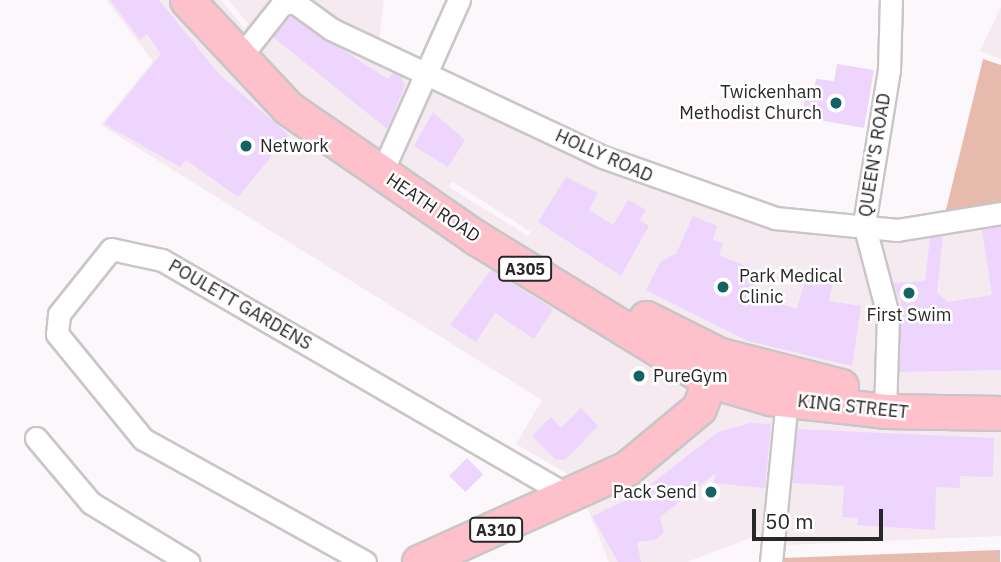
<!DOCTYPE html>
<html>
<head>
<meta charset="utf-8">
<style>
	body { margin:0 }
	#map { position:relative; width:1001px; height:562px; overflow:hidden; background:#fcf7fa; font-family:"IBM Plex Sans",sans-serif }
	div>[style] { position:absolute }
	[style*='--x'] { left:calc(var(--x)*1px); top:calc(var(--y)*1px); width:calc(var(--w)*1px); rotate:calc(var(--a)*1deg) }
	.built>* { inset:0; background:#f6eaf1 }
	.green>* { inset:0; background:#e6baad }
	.building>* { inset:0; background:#edd5fe; transform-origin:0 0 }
	.roads { filter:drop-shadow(2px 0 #cac6c8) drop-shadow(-2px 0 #cac6c8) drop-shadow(0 2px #cac6c8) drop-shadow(0 -2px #cac6c8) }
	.minor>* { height:21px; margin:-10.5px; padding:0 10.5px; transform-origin:10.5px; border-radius:10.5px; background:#fff }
	.primary>* { height:33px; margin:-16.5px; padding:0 16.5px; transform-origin:16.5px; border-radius:16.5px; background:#fec1cc }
	.dots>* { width:19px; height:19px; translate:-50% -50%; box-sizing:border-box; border:4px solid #fff; border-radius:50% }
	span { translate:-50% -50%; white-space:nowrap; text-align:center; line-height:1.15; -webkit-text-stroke:5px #fff; paint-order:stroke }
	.shield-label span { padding:2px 5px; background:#fff; border:2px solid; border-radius:5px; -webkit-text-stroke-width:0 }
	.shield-label { font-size:16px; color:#292828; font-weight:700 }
	.poi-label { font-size:18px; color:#292828 }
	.right { translate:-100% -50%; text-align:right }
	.left { translate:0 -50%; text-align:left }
	.street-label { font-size:18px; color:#292828 }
	.scale { position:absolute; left:752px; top:509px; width:131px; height:32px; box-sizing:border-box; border:4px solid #292828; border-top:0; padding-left:9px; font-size:21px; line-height:24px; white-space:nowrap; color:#292828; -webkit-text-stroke:5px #fff; paint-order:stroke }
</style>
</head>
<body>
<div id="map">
	<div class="built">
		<div style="clip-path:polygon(evenodd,106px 0,221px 0,244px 28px,248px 24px,229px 0,384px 0,378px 49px,690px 190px,858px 230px,1001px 216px,1001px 536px,786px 545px,758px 535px,687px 562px,609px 562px,576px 479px,516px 444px,542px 400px,101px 125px,153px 61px,106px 0,452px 182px,453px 182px,531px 232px,528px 236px,449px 187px,452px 182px)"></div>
		<div style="clip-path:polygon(1001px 7px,1001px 59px,980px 51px)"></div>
	</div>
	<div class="green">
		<div style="clip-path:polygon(983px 59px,1001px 65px,1001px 208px,943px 222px)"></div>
		<div style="clip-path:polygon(1000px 550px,1000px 562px,782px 562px,782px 558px)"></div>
	</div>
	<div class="building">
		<div style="clip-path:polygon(110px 0,159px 0,220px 75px,289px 135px,238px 197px,186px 160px,180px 167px,104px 124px,161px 54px,147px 34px,140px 40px)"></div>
		<div style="clip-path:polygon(291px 16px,388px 79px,393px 73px,401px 76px,405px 86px,387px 129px,273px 37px)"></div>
		<div style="clip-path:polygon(837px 64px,874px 70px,864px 128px,802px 117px,806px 89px,814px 90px,816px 79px,834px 81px)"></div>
		<div style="clip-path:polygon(433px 112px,465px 140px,448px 167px,414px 146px)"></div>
		<div style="clip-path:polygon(566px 177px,598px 193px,589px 210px,613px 225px,628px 200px,646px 210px,640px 220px,649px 226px,621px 276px,538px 222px)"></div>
		<div style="clip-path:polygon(693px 216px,717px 226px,713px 240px,723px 243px,719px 255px,752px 269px,747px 283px,757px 286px,754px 295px,797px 309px,807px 274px,833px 284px,829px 301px,861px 306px,852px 366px,748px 341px,646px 290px,661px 261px,676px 254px)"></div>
		<div style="clip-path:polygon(1001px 226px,1001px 370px,899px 372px,901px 303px,893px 283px,925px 281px,930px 238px,943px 236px,937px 292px,947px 302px,992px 295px,982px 230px)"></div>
		<div style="clip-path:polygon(491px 270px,553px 309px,534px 339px,495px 313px,476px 342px,450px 325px)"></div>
		<div style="clip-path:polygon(581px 408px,598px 426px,565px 460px,555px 459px,532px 436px,551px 417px,561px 428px)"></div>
		<div style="clip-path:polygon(751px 423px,771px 424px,765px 488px,713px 483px,716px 473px,660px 517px,664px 533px,655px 540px,637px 542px,641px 562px,618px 562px,592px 516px,637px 495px,718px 432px)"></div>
		<div style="clip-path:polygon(797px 429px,994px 438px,993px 477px,960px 476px,960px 488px,936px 487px,935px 530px,857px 525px,858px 518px,842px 517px,844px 486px,792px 483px)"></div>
		<div style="left:467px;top:458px;width:23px;height:25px;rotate:45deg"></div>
	</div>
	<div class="roads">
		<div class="minor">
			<div style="--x:237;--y:61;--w:73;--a:-51.7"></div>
			<div style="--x:282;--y:4;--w:12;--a:-9"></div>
			<div style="--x:294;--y:2;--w:46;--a:36.1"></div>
			<div style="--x:331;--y:29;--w:301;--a:25.2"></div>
			<div style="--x:603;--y:157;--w:182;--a:19.5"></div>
			<div style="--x:775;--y:218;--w:123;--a:5.6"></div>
			<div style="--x:897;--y:230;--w:105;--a:-9.3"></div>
			<div style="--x:381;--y:174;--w:191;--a:-65.9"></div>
			<div style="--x:885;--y:411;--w:96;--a:-88.2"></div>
			<div style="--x:888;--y:315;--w:94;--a:-104.8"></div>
			<div style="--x:864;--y:224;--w:156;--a:-80.8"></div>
			<div style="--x:889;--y:70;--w:70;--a:-88.4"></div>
			<div style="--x:36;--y:438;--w:85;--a:49.8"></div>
			<div style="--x:91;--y:503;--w:114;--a:31.3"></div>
			<div style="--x:365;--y:562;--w:254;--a:-151"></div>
			<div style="--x:143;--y:439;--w:136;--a:-129.3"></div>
			<div style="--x:57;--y:334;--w:20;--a:-84"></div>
			<div style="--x:59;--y:314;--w:83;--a:-51.3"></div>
			<div style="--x:111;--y:249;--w:52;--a:12.2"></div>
			<div style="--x:162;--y:260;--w:474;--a:30.1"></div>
			<div style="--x:771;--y:562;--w:163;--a:-84.4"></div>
		</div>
		<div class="primary">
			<div style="--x:187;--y:0;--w:148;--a:46.9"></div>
			<div style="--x:288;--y:108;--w:227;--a:34.6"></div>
			<div style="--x:475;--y:237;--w:273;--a:31.5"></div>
			<div style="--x:708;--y:380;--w:65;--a:16.2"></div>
			<div style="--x:770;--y:398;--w:116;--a:6.4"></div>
			<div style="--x:885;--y:411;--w:116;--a:1"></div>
			<div style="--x:646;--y:318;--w:83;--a:26.6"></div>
			<div style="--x:720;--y:355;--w:125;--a:14.4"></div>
			<div style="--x:419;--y:562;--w:228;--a:-24.3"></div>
			<div style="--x:627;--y:468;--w:94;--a:-39.8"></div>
			<div style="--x:699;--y:408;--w:51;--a:-69.4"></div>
		</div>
	</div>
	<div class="dots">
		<div style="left:836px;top:103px;background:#126266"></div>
		<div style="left:246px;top:146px;background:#126266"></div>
		<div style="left:723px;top:287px;background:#126266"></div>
		<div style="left:909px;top:293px;background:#126266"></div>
		<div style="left:639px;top:376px;background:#126266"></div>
		<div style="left:711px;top:492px;background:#126266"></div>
	</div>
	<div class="shield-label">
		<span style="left:525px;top:269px">A305</span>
		<span style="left:496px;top:530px">A310</span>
	</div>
	<div class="poi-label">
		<span class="right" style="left:822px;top:103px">Twickenham<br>Methodist Church</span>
		<span class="left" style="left:260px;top:146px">Network</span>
		<span class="left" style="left:739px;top:287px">Park Medical<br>Clinic</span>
		<span style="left:909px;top:315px">First Swim</span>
		<span class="left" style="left:653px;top:376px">PureGym</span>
		<span class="right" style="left:697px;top:492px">Pack Send</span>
	</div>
	<div class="street-label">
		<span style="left:875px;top:155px;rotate:-81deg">QUEEN'S ROAD</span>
		<span style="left:604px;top:156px;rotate:24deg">HOLLY ROAD</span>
		<span style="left:433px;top:208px;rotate:34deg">HEATH ROAD</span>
		<span style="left:240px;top:305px;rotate:30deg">POULETT GARDENS</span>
		<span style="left:853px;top:407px;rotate:6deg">KING STREET</span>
	</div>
	<div class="scale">50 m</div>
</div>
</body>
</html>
